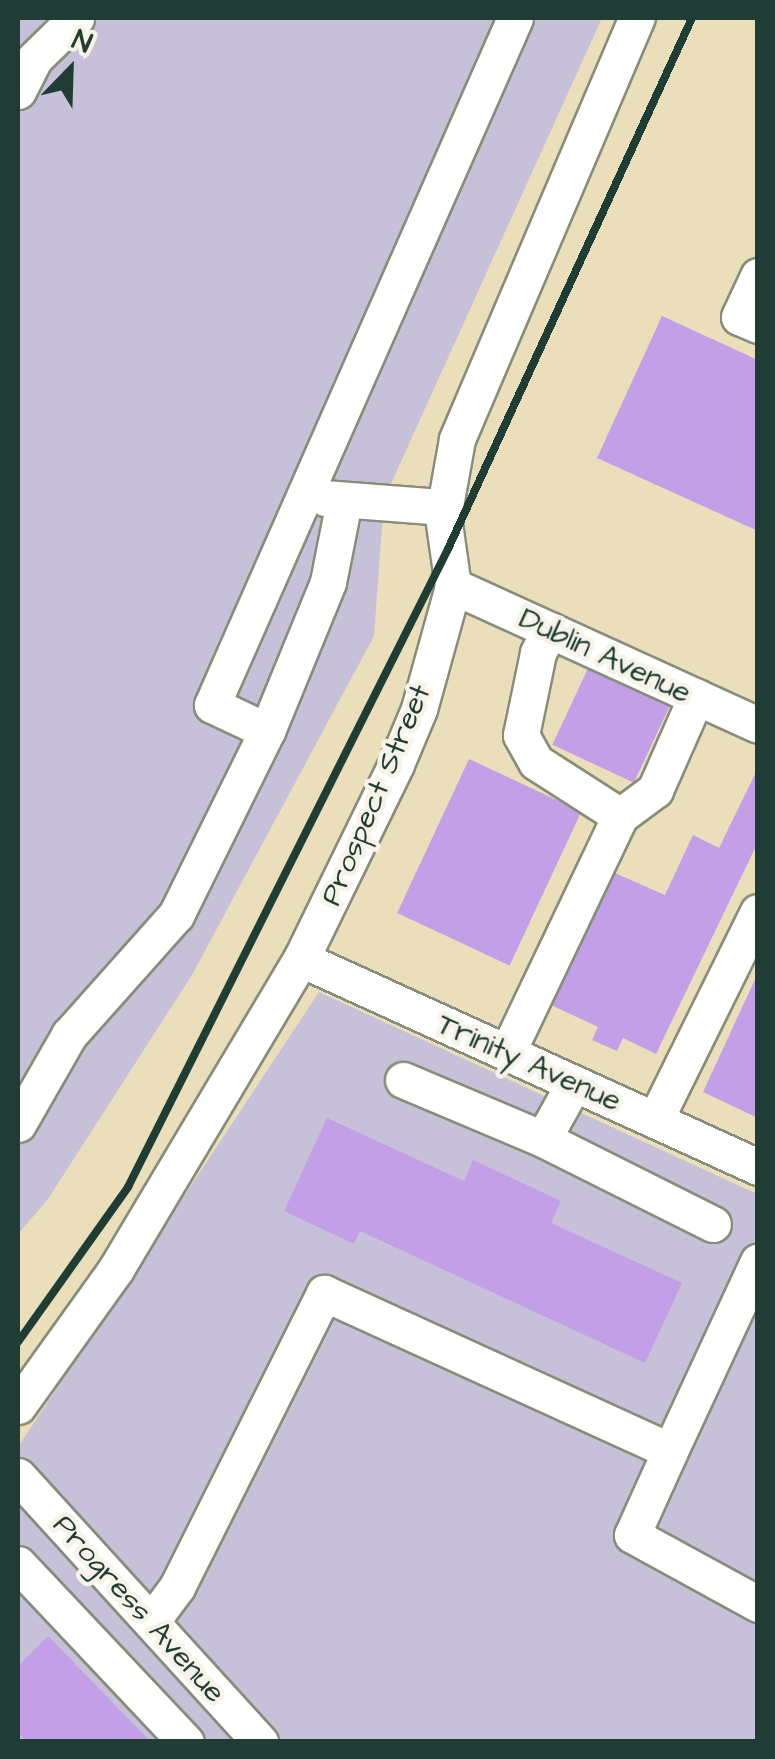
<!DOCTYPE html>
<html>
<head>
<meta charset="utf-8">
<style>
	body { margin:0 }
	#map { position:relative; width:775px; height:1759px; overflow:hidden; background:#ebdebb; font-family:"Architects Daughter",sans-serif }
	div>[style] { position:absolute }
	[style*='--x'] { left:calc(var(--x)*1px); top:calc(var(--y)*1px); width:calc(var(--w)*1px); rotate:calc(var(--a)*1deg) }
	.industrial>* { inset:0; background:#c7c0d9 }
	.building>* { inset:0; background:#c39fe7; transform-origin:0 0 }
	.roads { filter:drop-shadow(2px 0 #858e78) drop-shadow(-2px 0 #858e78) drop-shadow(0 2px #858e78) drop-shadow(0 -2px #858e78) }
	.minor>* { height:35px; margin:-17.5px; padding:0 17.5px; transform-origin:17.5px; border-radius:17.5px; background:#fff }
	.rail>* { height:8px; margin:-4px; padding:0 4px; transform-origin:4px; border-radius:4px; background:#1f3d34 }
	span { translate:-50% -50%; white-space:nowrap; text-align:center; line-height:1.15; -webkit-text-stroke:9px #f7f3e8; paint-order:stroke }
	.street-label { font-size:30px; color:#1f3d34 }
	.frame { position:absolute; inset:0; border:20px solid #1f3d34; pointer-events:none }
	.north { position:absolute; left:20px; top:20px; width:100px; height:100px; -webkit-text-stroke:8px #f7f3e8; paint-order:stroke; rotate:23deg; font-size:28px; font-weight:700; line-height:40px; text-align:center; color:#1f3d34 }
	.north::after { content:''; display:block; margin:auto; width:35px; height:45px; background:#1f3d34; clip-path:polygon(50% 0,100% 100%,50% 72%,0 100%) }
</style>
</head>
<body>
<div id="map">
	<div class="industrial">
		<div style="clip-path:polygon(18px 18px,602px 18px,384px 499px,374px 636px,192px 975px,48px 1199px,18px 1234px)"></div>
		<div style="clip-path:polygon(319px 992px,757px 1194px,757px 1741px,18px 1741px,18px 1447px)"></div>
	</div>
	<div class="building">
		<div style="clip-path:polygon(662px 316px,758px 360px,758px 531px,597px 458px)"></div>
		<div style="left:590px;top:664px;width:90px;height:89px;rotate:25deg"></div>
		<div style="left:469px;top:759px;width:124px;height:170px;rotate:25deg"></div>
		<div style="clip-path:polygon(758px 768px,758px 842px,656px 1054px,623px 1038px,617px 1051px,592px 1040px,598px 1027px,538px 999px,601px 867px,665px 895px,693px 835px,719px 848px)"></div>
		<div style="clip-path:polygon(758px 973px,758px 1118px,703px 1092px)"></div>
		<div style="clip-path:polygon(327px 1118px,464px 1181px,473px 1160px,561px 1201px,551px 1223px,682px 1283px,645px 1363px,360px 1231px,354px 1244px,284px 1211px)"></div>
		<div style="clip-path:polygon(48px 1636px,151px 1742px,27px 1742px,18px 1732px,18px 1666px)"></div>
	</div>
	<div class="roads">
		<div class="minor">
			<div style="--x:18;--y:91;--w:36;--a:-63"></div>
			<div style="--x:34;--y:59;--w:59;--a:-44.3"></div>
			<div style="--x:758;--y:276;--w:45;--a:114.9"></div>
			<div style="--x:739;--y:317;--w:21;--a:23"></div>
			<div style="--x:325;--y:498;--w:118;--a:4.4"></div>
			<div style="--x:453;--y:586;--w:335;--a:24.5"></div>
			<div style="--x:550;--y:630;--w:26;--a:118"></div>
			<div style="--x:538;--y:653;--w:84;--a:101.7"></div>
			<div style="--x:521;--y:735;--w:31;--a:61"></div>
			<div style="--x:536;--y:762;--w:100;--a:32.7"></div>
			<div style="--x:267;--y:731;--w:61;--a:-154.7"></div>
			<div style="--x:212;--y:705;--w:751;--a:-66.2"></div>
			<div style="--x:301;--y:959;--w:502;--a:24.47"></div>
			<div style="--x:507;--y:1053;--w:263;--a:-64.5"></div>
			<div style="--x:620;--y:816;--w:44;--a:-36.6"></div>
			<div style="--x:655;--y:790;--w:102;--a:-66.2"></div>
			<div style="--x:403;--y:1080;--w:152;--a:22.9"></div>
			<div style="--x:543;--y:1139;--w:190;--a:26.6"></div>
			<div style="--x:655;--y:1120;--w:232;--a:-63.7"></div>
			<div style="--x:18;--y:1124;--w:103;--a:-60.2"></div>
			<div style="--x:69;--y:1035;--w:161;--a:-48.3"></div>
			<div style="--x:176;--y:915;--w:205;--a:-63.7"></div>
			<div style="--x:267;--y:731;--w:161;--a:-67.7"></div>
			<div style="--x:328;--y:582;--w:83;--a:-78.8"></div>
			<div style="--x:543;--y:1139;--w:64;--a:-61"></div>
			<div style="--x:18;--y:1406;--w:168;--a:-54.4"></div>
			<div style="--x:116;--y:1269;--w:361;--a:-59.2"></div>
			<div style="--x:301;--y:959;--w:217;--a:-64"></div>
			<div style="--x:396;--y:764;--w:60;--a:-67.3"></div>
			<div style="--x:419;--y:709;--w:128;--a:-74.5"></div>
			<div style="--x:453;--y:586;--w:70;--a:-98.2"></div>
			<div style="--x:443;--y:517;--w:79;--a:-79.8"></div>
			<div style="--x:457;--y:439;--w:458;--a:-66.9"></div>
			<div style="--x:670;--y:1451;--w:92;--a:114.3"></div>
			<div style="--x:632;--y:1535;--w:144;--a:28.7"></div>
			<div style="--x:18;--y:1476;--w:360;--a:47.7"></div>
			<div style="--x:18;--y:1564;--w:245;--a:46.7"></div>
			<div style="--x:151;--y:1622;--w:44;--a:-53.4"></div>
			<div style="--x:177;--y:1587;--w:329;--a:-63.4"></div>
			<div style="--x:324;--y:1293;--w:380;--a:24.5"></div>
			<div style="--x:670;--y:1451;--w:209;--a:-65.1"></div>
		</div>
	</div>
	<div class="rail">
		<div style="--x:18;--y:1342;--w:190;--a:-54.6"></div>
		<div style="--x:128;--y:1187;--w:714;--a:-63.36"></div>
		<div style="--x:448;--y:549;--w:584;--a:-65.32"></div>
	</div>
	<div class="street-label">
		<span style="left:605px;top:656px;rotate:25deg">Dublin Avenue</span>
		<span style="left:376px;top:795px;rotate:-67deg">Prospect Street</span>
		<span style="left:529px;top:1063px;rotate:24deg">Trinity Avenue</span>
		<span style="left:139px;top:1609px;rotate:48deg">Progress Avenue</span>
	</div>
	<div class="frame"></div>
	<div class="north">N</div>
</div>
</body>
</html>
